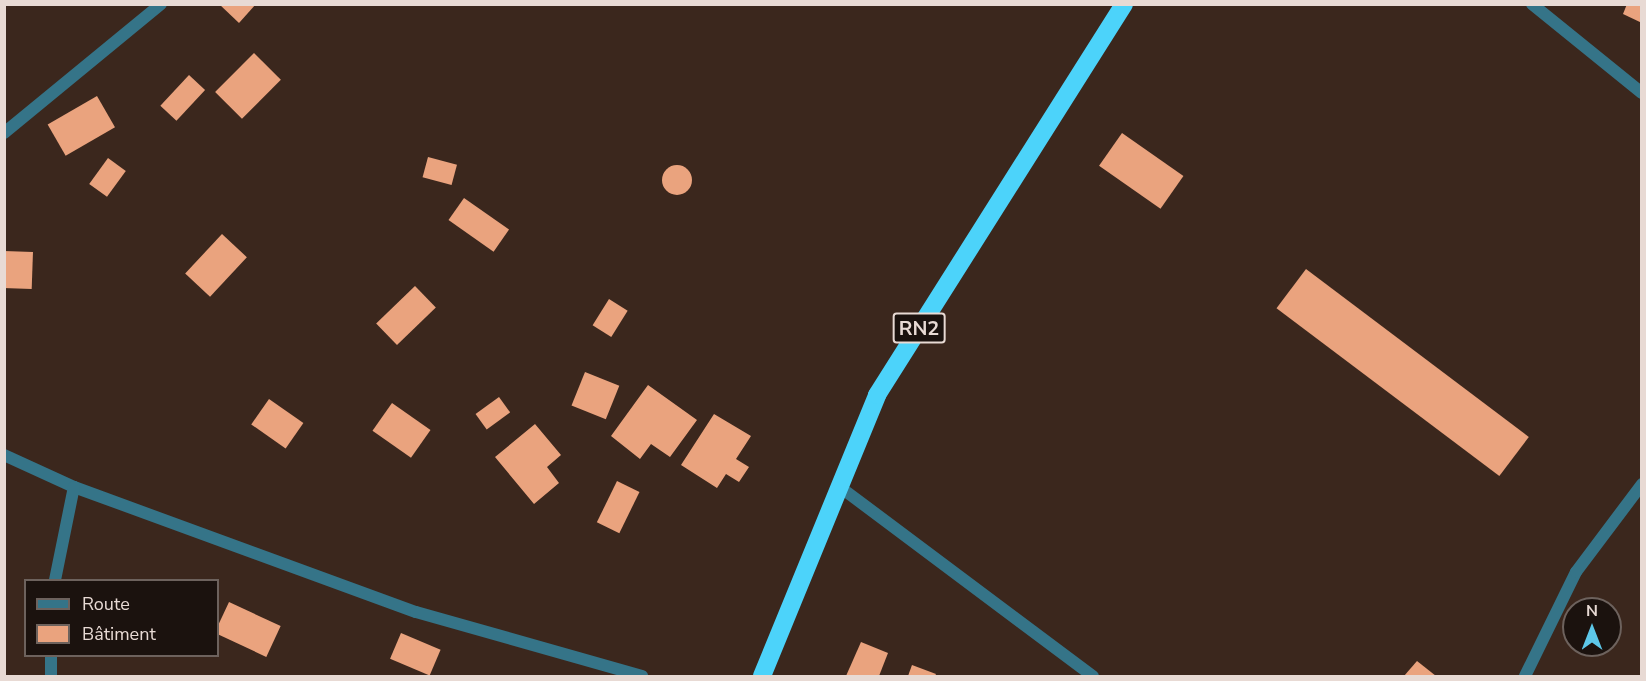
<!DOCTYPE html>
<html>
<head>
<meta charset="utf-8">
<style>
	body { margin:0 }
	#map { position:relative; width:1646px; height:681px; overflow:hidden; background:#3b271d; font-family:"Nunito Sans",sans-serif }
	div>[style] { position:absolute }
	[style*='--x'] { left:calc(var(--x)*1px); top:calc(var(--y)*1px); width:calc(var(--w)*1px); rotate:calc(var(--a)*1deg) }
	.building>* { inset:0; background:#eaa37e; transform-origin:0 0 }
	.round { border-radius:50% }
	.street>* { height:12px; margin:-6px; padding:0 6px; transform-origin:6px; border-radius:6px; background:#357488 }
	.highway>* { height:18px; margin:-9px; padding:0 9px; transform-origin:9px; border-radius:9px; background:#4cd3fa }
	span { translate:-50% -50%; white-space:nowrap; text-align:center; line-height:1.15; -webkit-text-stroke:6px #1b120e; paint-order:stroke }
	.shield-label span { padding:2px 4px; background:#1b120e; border:2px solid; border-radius:4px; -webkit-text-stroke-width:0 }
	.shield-label { font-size:20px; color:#e8dad4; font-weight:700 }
	.frame { position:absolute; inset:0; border:6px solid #e8dad4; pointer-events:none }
	.legend { position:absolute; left:24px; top:579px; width:195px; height:78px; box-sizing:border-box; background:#1b120e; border:2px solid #6d625d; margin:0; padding:8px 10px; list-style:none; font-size:18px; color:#e8dad4 }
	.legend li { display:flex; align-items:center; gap:12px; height:30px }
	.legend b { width:30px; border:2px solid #6d625d }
	.north { position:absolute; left:1562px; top:597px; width:60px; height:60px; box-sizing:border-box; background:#1b120e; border:2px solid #6d625d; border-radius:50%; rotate:0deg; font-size:16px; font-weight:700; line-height:24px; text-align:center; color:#e8dad4 }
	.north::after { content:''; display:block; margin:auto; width:21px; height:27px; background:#5dc7e8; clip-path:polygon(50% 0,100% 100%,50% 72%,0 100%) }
</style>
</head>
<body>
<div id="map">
	<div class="building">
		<div style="clip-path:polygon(219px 4px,256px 4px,239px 23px)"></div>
		<div style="clip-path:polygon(1627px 4px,1642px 4px,1642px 23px,1623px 14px)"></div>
		<div style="left:254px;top:53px;width:38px;height:55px;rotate:45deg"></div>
		<div style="left:189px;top:75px;width:22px;height:42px;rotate:43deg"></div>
		<div style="left:97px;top:96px;width:36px;height:57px;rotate:60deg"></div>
		<div style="left:1122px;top:133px;width:75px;height:40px;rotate:35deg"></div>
		<div style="left:428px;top:157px;width:30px;height:21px;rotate:15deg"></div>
		<div style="left:108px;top:158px;width:22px;height:32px;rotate:36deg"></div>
		<div class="round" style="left:662px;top:165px;width:30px;height:30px"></div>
		<div style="left:464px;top:198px;width:55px;height:27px;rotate:35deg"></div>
		<div style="left:222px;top:234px;width:34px;height:54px;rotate:43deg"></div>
		<div style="left:4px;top:251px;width:29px;height:37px;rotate:2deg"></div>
		<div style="left:1306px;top:269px;width:279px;height:49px;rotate:37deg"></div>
		<div style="left:415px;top:286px;width:30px;height:54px;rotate:46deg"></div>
		<div style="left:609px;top:299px;width:22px;height:31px;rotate:32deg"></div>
		<div style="left:585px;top:372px;width:37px;height:36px;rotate:22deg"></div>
		<div style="clip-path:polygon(648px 385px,697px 420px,670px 457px,651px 444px,640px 459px,611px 436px)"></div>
		<div style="left:499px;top:397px;width:19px;height:29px;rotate:54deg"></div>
		<div style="left:269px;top:399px;width:42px;height:31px;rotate:35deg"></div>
		<div style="left:392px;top:403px;width:47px;height:34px;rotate:35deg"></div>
		<div style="clip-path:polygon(714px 414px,751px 436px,736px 459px,749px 467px,739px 482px,726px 474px,717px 488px,681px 465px)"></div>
		<div style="clip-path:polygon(535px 424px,561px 455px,547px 467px,559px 483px,534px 504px,495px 457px)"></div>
		<div style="left:617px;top:481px;width:25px;height:46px;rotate:26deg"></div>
		<div style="left:229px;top:602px;width:57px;height:34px;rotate:25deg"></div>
		<div style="left:401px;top:633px;width:43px;height:28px;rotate:23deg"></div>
		<div style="clip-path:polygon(861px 642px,888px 653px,879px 676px,846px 676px)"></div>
		<div style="clip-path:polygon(1417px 661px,1436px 676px,1404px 676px)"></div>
		<div style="clip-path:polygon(912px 665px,936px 674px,935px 676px,908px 676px)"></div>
	</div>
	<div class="street">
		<div style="--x:1532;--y:4;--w:141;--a:39"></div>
		<div style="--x:4;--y:133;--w:203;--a:-39.4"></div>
		<div style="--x:4;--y:455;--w:77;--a:24.6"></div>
		<div style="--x:74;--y:487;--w:364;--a:20.1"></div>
		<div style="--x:416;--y:612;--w:235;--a:15.8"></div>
		<div style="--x:840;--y:487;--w:316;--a:36.8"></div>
		<div style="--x:55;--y:580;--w:95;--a:-78.5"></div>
		<div style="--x:51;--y:676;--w:20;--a:-90"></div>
		<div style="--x:1525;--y:676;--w:116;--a:-63.9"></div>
		<div style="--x:1576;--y:572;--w:110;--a:-53.1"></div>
	</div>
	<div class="highway">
		<div style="--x:762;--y:676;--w:304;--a:-67.7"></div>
		<div style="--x:877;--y:395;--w:462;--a:-57.7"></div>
	</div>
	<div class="shield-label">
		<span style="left:919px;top:328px">RN2</span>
	</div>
	<div class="frame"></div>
	<ul class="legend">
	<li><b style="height:8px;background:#357488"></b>Route</li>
	<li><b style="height:16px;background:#eaa37e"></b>Bâtiment</li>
	</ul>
	<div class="north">N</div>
</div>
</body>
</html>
